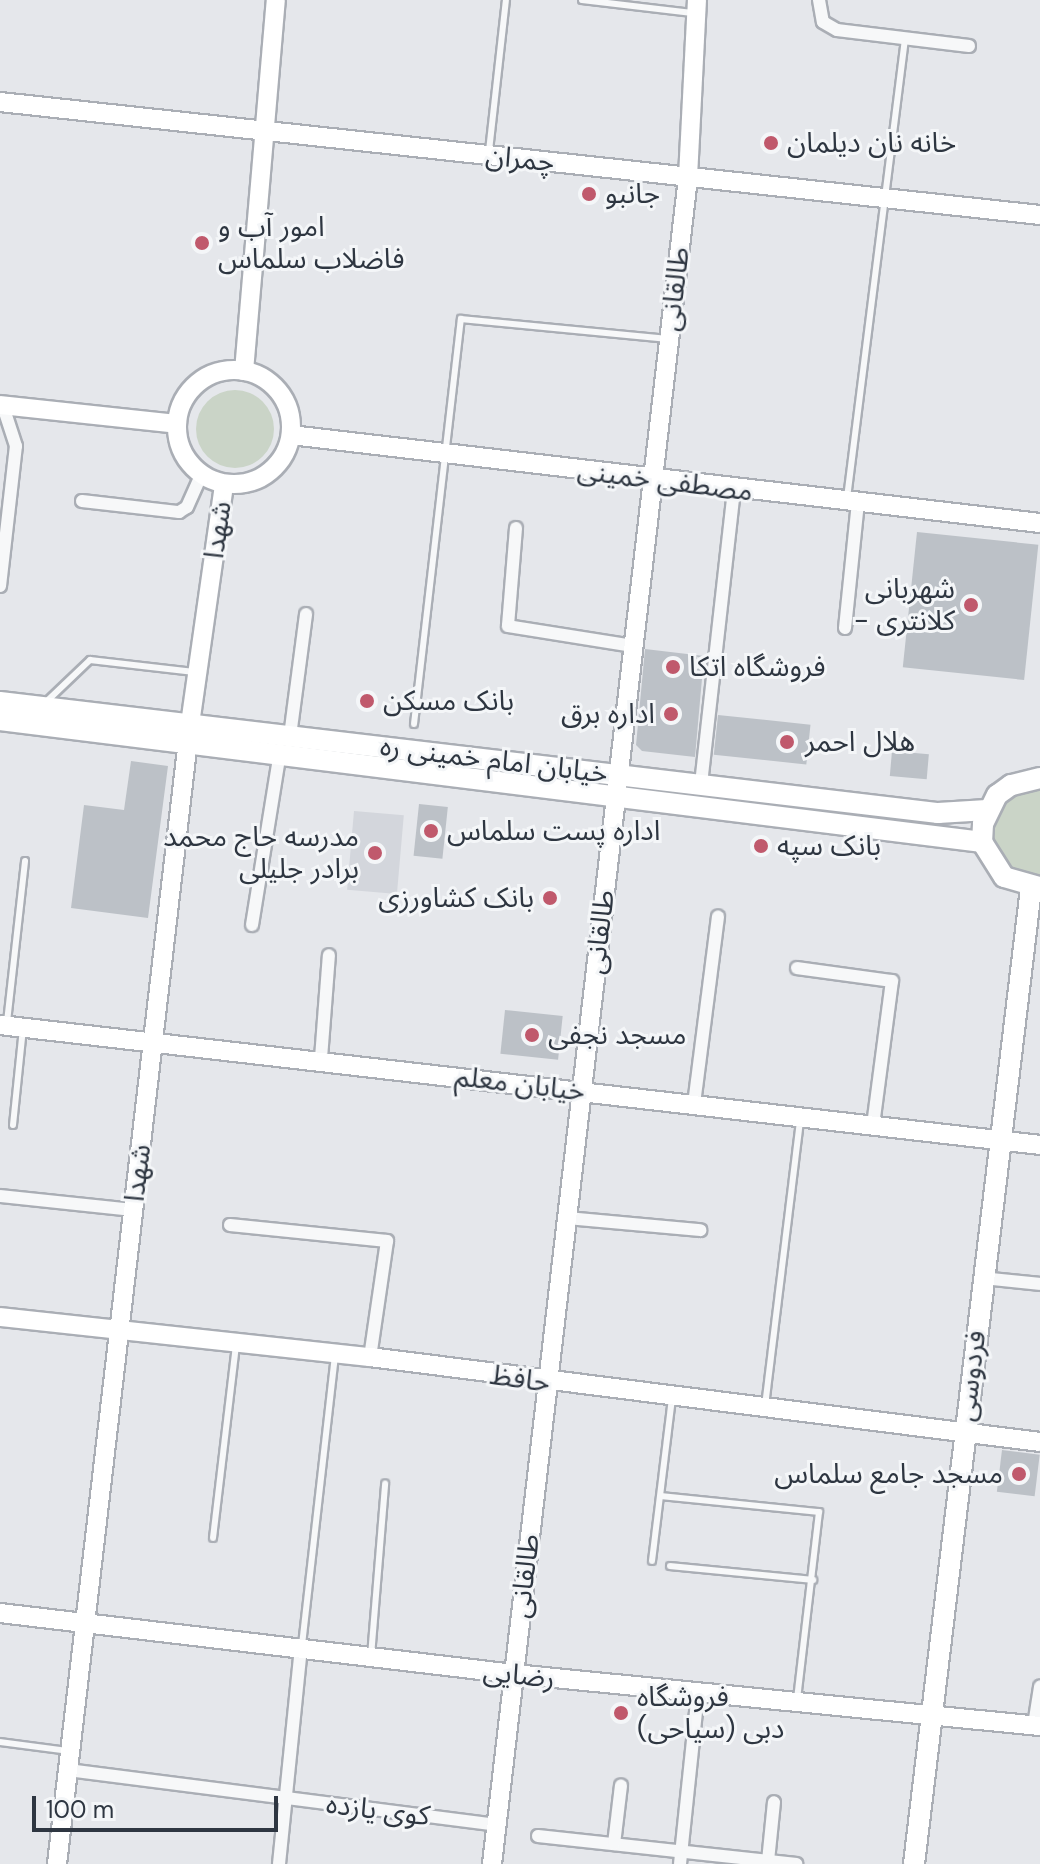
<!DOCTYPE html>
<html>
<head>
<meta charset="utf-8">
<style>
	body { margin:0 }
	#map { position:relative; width:1040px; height:1864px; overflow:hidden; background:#e5e7eb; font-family:"DM Sans","Noto Sans Arabic",sans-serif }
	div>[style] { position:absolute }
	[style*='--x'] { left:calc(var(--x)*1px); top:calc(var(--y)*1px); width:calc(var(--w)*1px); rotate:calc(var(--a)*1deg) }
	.built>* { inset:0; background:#d3d6dc; transform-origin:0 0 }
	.green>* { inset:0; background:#cad4c7 }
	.round { border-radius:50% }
	.building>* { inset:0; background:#bcc1c7; transform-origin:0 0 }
	.roads { filter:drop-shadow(2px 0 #aaaeb5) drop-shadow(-2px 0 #aaaeb5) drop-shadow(0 2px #aaaeb5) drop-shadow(0 -2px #aaaeb5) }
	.lane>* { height:6px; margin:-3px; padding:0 3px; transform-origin:3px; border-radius:3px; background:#f7f8f9 }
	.street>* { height:12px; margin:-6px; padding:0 6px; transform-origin:6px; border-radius:6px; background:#f7f8f9 }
	.secondary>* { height:18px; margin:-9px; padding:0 9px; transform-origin:9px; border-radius:9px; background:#fff }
	.secondary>.ring { margin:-9px; padding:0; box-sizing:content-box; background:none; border:18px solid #fff; border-radius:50% }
	.primary>* { height:20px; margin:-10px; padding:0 10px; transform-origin:10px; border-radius:10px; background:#fff }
	.dots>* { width:22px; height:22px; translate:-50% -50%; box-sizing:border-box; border:4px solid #f4f6f8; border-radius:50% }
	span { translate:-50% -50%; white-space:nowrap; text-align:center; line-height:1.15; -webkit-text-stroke:6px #f4f6f8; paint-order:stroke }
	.poi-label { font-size:28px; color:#2e3641 }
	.left { translate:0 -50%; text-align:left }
	.right { translate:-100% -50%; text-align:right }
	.street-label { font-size:28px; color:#2e3641 }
	.scale { position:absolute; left:32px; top:1796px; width:246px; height:36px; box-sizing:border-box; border:4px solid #2e3641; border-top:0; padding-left:10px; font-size:24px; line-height:28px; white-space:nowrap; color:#2e3641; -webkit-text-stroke:6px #f4f6f8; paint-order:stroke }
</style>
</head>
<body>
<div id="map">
	<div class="built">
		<div style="left:354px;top:811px;width:50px;height:79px;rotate:5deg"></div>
	</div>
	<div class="green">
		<div class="round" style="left:196px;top:390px;width:78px;height:78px"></div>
		<div style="clip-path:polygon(1040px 786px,1040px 880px,1011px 872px,992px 846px,991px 830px,1002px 803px,1013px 793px)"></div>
	</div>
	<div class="building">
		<div style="left:917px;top:532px;width:122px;height:136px;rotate:6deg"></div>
		<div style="clip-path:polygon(645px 649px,704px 656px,695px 757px,642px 751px,636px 745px)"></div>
		<div style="left:718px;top:715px;width:93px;height:40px;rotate:6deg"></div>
		<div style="left:892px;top:751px;width:37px;height:25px;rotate:5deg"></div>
		<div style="clip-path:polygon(131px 761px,168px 766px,148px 918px,71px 908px,84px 805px,124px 810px)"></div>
		<div style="left:419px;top:804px;width:29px;height:52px;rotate:6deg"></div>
		<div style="left:505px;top:1010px;width:58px;height:44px;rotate:6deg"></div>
		<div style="left:1002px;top:1450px;width:38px;height:42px;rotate:7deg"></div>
	</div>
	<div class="roads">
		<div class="lane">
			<div style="--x:582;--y:0;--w:111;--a:6.7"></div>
			<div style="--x:489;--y:151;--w:152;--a:-83.6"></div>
			<div style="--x:847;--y:498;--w:461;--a:-82.8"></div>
			<div style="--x:46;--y:702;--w:61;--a:-43.7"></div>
			<div style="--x:90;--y:660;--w:105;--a:6.6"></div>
			<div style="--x:414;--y:724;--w:408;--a:-83.4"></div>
			<div style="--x:461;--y:319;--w:208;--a:5.5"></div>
			<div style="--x:7;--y:1022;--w:162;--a:-83.6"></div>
			<div style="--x:13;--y:1125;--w:97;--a:-84.1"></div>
			<div style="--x:765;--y:1406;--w:289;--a:-83"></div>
			<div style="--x:661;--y:1496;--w:159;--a:5.8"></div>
			<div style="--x:819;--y:1512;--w:189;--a:96.7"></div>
			<div style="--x:213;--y:1538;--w:193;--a:-83.2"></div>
			<div style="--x:652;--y:1561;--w:164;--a:-83"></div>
			<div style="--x:670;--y:1566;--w:144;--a:5.6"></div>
			<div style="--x:302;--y:1645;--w:293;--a:-83.5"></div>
			<div style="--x:371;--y:1656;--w:173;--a:-85.3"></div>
			<div style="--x:0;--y:1742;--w:69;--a:7.5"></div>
		</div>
		<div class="street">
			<div style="--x:819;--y:0;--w:22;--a:80"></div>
			<div style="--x:823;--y:22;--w:16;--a:30"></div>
			<div style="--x:837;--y:30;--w:133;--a:6.9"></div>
			<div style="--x:82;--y:501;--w:98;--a:6.5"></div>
			<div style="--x:179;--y:512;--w:9;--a:-32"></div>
			<div style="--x:187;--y:507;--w:35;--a:-66"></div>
			<div style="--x:516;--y:528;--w:98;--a:94.7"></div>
			<div style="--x:508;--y:626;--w:127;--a:9.1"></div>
			<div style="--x:0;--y:586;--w:141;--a:-83.5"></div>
			<div style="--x:16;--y:446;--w:42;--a:-108"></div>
			<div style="--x:845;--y:628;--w:126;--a:-84.1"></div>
			<div style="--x:290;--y:736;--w:123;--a:-82.5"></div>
			<div style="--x:701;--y:784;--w:296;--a:-83.6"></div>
			<div style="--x:252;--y:925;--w:174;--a:-80.8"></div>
			<div style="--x:797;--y:968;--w:96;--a:7.8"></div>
			<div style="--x:892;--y:981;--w:145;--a:97.5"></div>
			<div style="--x:321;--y:1058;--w:103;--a:-85.6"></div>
			<div style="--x:694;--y:1104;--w:189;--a:-82.7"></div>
			<div style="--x:0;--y:1196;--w:135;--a:6"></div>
			<div style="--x:567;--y:1218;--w:134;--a:5.2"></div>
			<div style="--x:230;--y:1225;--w:158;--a:5.8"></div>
			<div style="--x:387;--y:1241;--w:117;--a:98.3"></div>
			<div style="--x:982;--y:1278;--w:58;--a:5.9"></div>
			<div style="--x:1034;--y:1725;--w:39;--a:-81"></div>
			<div style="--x:68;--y:1770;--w:432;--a:7.3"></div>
			<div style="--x:538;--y:1836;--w:260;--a:6.2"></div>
			<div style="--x:614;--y:1844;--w:59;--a:-83.2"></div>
			<div style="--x:768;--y:1861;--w:59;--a:-84.2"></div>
			<div style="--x:279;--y:1864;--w:216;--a:-84.2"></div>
			<div style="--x:680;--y:1864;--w:172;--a:-84"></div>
		</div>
		<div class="secondary">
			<div style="--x:0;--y:102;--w:1046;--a:6.2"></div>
			<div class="ring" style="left:177px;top:370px;width:96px;height:96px"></div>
			<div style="--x:244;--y:371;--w:372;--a:-85.1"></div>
			<div style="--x:0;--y:405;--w:178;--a:6.1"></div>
			<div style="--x:291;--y:435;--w:754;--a:6.7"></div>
			<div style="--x:0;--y:1025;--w:1047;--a:6.58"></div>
			<div style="--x:0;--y:1317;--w:372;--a:6.2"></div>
			<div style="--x:370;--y:1357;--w:675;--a:7.23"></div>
			<div style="--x:0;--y:1613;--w:518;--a:6.77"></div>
			<div style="--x:514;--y:1674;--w:529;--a:5.65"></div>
			<div style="--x:57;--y:1864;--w:1148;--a:-83.35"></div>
			<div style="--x:190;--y:724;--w:242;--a:-81.9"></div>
			<div style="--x:492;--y:1864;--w:1698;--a:-83.37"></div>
			<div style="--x:688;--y:177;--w:177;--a:-87.1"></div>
		</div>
		<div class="primary">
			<div style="--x:0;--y:702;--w:945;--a:6.75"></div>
			<div style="--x:938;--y:813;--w:49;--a:-3.5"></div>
			<div style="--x:0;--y:720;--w:990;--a:7.08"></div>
			<div style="--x:1040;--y:778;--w:30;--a:166"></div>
			<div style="--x:1011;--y:785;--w:17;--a:144"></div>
			<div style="--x:997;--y:795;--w:32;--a:116"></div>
			<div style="--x:983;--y:824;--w:18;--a:93"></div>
			<div style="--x:982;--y:842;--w:41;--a:57.8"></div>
			<div style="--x:1004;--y:877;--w:37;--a:16"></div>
			<div style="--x:914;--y:1864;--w:983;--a:-83.16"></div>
		</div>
	</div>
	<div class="dots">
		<div style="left:771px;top:143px;background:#c0596c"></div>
		<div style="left:589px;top:194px;background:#c0596c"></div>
		<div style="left:202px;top:243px;background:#c0596c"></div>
		<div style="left:971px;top:605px;background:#c0596c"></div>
		<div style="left:673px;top:667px;background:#c0596c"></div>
		<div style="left:367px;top:701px;background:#c0596c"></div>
		<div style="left:671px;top:714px;background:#c0596c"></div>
		<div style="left:787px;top:742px;background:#c0596c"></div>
		<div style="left:431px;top:831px;background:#c0596c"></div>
		<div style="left:761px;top:846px;background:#c0596c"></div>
		<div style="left:375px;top:853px;background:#c0596c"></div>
		<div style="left:550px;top:898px;background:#c0596c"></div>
		<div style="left:532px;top:1035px;background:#c0596c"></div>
		<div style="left:1019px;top:1474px;background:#c0596c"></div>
		<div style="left:621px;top:1713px;background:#c0596c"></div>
	</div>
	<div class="poi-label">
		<span class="left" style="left:787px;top:143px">خانه نان دیلمان</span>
		<span class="left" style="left:605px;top:194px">جانبو</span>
		<span class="left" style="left:218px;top:243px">امور آب و<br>فاضلاب سلماس</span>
		<span class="right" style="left:955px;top:605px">شهربانی<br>- کلانتری</span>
		<span class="left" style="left:689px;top:667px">فروشگاه اتکا</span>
		<span class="left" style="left:383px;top:701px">بانک مسکن</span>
		<span class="right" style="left:655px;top:714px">اداره برق</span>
		<span class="left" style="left:805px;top:742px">هلال احمر</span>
		<span class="left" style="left:447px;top:831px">اداره پست سلماس</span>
		<span class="right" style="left:359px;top:853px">مدرسه حاج محمد<br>برادر جلیلی</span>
		<span class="left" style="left:777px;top:846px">بانک سپه</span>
		<span class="right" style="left:534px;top:898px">بانک کشاورزی</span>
		<span class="left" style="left:548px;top:1035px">مسجد نجفی</span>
		<span class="right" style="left:1003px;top:1474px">مسجد جامع سلماس</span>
		<span class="left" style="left:637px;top:1713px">فروشگاه<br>دبی (سیاحی)</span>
	</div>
	<div class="street-label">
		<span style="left:520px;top:159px;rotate:6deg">چمران</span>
		<span style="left:675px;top:289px;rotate:-83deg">طالقانی</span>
		<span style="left:665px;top:481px;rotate:7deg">مصطفی خمینی</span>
		<span style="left:218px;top:530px;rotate:-82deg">شهدا</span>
		<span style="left:494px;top:760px;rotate:7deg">خیابان امام خمینی ره</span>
		<span style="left:600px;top:932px;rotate:-83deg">طالقانی</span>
		<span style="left:520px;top:1084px;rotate:7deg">خیابان معلم</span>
		<span style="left:138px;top:1173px;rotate:-83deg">شهدا</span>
		<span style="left:971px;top:1376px;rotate:-83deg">فردوسی</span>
		<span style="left:520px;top:1379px;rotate:8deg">حافظ</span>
		<span style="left:525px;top:1576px;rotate:-83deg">طالقانی</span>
		<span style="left:519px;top:1675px;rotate:6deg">رضایی</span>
		<span style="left:378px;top:1810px;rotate:7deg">کوی یازده</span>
	</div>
	<div class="scale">100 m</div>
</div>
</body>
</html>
